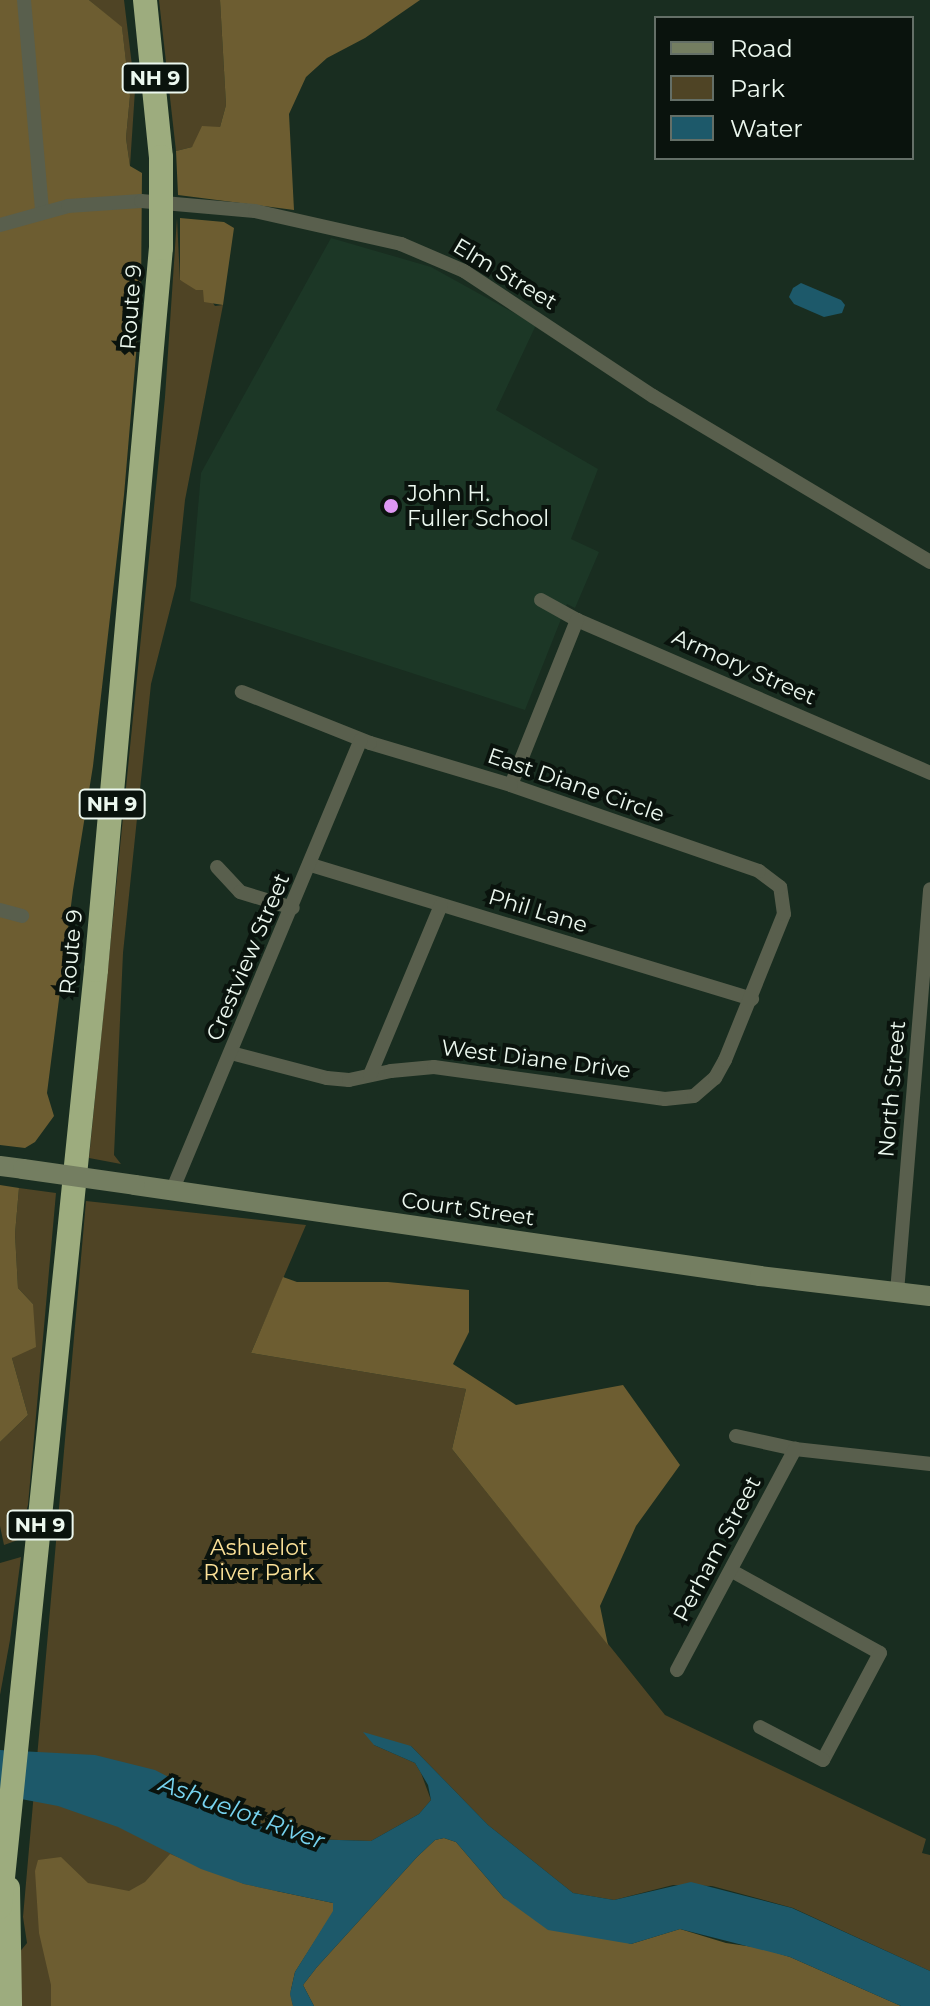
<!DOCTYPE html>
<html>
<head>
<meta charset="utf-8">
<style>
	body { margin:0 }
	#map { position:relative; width:930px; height:2006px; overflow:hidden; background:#192d20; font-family:Montserrat,sans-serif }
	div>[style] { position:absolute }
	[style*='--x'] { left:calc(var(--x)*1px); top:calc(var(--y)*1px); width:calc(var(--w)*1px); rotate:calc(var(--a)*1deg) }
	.built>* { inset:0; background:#1c3726 }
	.green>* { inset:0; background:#4f4425 }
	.forest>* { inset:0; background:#6d5d31 }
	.water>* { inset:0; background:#1d596a }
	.street>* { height:14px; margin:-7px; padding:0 7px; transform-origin:7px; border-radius:7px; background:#595f4d }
	.secondary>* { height:20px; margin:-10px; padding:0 10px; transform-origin:10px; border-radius:10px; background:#747e61 }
	.highway>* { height:24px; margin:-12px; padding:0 12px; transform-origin:12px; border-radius:12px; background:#9dac7e }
	.secondary-bridge>* { height:20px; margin:-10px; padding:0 10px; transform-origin:10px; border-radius:10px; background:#747e61 }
	.highway-bridge>* { height:24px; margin:-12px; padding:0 12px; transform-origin:12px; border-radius:12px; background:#9dac7e }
	.dots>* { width:22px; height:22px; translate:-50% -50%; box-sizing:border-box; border:4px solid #0a130d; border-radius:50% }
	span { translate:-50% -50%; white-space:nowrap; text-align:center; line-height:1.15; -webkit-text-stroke:8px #0a130d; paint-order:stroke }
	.shield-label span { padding:2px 6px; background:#0a130d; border:2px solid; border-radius:6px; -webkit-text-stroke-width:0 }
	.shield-label { font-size:20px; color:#ecf8ef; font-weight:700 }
	.street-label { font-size:22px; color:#ecf8ef }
	.poi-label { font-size:22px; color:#ecf8ef }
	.left { translate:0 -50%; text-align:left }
	.park-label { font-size:22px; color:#fbe198 }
	.water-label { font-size:24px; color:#77d3ef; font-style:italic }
	.legend { position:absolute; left:654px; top:16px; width:260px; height:144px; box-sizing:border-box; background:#0a130d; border:2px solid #646f67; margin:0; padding:10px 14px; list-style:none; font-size:24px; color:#ecf8ef }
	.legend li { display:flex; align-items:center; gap:16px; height:40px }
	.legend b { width:40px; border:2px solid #646f67 }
</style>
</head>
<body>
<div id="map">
	<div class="built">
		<div style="clip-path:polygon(331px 238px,431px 267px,536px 325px,496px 410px,598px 469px,571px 539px,599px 552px,575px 608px,567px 604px,525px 710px,190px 601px,201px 473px)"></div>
	</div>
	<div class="green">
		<div style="clip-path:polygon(89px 0,124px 0,135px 90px,130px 166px,126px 138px,130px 96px,122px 28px)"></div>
		<div style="clip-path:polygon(159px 0,220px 0,226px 105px,220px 127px,192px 147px,176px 151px)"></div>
		<div style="clip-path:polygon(177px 218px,180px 280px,203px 289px,215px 306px,223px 305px,185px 500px,176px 586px,151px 684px,123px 953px,114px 1155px,121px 1164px,89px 1158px,165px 397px)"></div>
		<div style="clip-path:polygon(19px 1188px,56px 1193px,28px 1505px,18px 1540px,4px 1545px,0 1526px,0 1442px,28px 1415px,12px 1358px,33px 1304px,18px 1288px,15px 1234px)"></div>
		<div style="clip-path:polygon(86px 1201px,306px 1225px,251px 1353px,466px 1389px,452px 1449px,665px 1715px,926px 1839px,922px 1853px,930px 1855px,930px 1971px,793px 1908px,712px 1886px,673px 1885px,614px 1900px,573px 1893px,488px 1825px,411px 1746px,374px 1745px,415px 1763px,421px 1773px,431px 1800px,419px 1814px,371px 1841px,307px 1839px,266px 1825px,293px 2006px,51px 1985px,51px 2006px,18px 2006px,18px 1954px,27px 1943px,23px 1917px)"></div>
		<div style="clip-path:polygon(21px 1557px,10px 1640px,0 1695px,0 1563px)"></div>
	</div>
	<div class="forest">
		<div style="clip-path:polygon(0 0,89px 0,122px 27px,130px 96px,126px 138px,130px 166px,142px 173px,141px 296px,124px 495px,93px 766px,73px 890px,47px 1093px,54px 1116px,35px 1142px,25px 1148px,0 1145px)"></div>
		<div style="clip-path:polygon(220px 0,420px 0,365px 38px,327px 58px,306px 77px,289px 114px,294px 210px,178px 195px,176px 151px,192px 147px,202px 126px,220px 127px,226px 105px)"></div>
		<div style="clip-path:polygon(180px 218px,224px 222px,234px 228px,223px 305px,204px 302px,203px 290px,196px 290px,180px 280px)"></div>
		<div style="clip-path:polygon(0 1185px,19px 1188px,15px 1234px,18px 1288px,33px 1304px,36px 1347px,12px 1358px,28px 1415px,0 1442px)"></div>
		<div style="clip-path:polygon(283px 1277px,297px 1282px,388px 1282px,469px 1290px,469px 1332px,453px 1364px,516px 1405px,623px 1385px,680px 1465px,636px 1526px,600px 1606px,608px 1645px,452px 1449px,466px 1389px,251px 1353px)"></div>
		<div style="clip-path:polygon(444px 1838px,456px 1842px,504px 1898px,631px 1944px,680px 1929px,726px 1943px,760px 1948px,790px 1957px,901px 2006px,314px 2006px,303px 1985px,317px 1967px,417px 1857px,435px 1840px)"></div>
		<div style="clip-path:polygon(170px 1854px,244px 1884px,333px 1903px,334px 1911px,295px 1972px,290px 1994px,293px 2006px,51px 2006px,51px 1985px,39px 1933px,35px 1871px,38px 1860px,61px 1857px,88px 1883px,129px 1891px,145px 1882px)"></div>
	</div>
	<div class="water">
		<div style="clip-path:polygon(801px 283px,841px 300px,845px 305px,842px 313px,824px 317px,794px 304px,789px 297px,793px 288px)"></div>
		<div style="clip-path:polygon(363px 1732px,411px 1746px,488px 1825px,573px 1893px,614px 1900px,691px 1882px,792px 1908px,930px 1971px,930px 2006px,901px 2006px,790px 1957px,680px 1929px,631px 1944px,548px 1930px,504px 1898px,456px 1842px,444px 1838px,435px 1840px,417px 1857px,317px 1967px,303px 1985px,314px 2006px,293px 2006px,290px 1994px,295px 1972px,333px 1911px,333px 1903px,244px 1884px,201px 1869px,118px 1827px,58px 1806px,0 1795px,0 1750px,95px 1755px,155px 1770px,254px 1821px,307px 1839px,371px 1841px,419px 1814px,431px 1800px,428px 1785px,415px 1763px,374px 1745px)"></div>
	</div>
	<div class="street">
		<div style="--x:24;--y:0;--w:212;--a:85.1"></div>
		<div style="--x:0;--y:225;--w:71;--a:-15.6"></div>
		<div style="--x:68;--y:206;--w:73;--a:-3.9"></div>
		<div style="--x:141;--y:201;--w:114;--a:5"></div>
		<div style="--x:255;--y:211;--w:150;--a:12.7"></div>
		<div style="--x:401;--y:244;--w:69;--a:23.2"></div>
		<div style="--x:464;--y:271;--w:227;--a:33.5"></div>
		<div style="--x:653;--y:396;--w:323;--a:30.9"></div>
		<div style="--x:541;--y:600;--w:41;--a:29.1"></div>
		<div style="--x:577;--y:620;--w:385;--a:23.4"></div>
		<div style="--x:511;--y:785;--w:178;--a:-68.2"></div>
		<div style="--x:311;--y:865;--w:461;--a:16.9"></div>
		<div style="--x:217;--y:867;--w:34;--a:47"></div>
		<div style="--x:240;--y:892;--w:55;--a:16.8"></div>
		<div style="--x:0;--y:910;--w:23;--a:15"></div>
		<div style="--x:231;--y:1053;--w:99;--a:14.6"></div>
		<div style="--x:327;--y:1078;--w:22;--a:5"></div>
		<div style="--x:349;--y:1080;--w:43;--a:-12.1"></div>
		<div style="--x:391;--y:1071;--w:43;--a:-5.3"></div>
		<div style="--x:434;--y:1067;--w:233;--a:7.9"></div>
		<div style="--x:665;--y:1099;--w:29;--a:-6"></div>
		<div style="--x:694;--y:1096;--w:28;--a:-41"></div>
		<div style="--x:715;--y:1078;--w:21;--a:-61"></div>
		<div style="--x:725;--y:1060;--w:157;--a:-68"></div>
		<div style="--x:784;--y:914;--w:27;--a:-98"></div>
		<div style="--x:780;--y:887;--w:26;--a:-143"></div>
		<div style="--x:759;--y:871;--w:262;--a:-160.9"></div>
		<div style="--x:511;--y:785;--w:147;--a:-163.4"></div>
		<div style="--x:370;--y:743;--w:138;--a:-158.3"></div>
		<div style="--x:370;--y:1075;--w:184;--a:-67.3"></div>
		<div style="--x:172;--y:1191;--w:489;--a:-67.3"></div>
		<div style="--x:897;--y:1292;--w:404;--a:-85.3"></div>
		<div style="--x:736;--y:1436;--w:60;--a:12.4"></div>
		<div style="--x:795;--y:1449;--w:136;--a:6.3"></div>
		<div style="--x:732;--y:1571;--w:169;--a:29"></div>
		<div style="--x:880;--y:1653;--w:121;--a:118"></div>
		<div style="--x:823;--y:1760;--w:71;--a:-152.4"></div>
		<div style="--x:677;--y:1670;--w:251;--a:-61.9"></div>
	</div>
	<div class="secondary">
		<div style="--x:0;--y:1166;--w:23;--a:7"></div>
		<div style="--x:135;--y:1185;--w:632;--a:8.28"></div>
		<div style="--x:760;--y:1276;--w:171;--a:6.7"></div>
	</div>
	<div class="highway">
		<div style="--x:145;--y:0;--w:158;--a:84.2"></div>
		<div style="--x:8;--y:1888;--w:118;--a:89"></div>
		<div style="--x:0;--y:1907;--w:942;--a:-84.15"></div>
		<div style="--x:96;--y:970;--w:725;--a:-84.86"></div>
	</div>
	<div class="secondary-bridge">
		<div style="--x:23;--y:1169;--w:113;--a:8.1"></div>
	</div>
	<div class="highway-bridge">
		<div style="--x:161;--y:248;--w:91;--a:-90"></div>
	</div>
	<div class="dots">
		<div style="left:391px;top:506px;background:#de98f3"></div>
	</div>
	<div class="shield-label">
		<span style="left:155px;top:78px">NH 9</span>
		<span style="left:112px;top:804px">NH 9</span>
		<span style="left:40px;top:1525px">NH 9</span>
	</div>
	<div class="street-label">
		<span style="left:505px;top:274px;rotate:31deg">Elm Street</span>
		<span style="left:131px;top:307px;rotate:-86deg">Route 9</span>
		<span style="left:744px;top:667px;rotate:24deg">Armory Street</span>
		<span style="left:576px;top:785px;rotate:19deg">East Diane Circle</span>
		<span style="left:538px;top:911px;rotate:17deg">Phil Lane</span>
		<span style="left:71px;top:952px;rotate:-85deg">Route 9</span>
		<span style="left:248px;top:957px;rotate:-67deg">Crestview Street</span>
		<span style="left:536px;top:1059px;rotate:7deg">West Diane Drive</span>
		<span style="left:892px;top:1089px;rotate:-85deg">North Street</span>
		<span style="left:468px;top:1209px;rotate:8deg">Court Street</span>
		<span style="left:717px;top:1549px;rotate:-62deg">Perham Street</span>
	</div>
	<div class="poi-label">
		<span class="left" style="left:407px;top:506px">John H.<br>Fuller School</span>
	</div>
	<div class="park-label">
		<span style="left:259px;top:1560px">Ashuelot<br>River Park</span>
	</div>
	<div class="water-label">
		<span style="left:242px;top:1812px;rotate:20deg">Ashuelot River</span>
	</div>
	<ul class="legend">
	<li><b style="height:10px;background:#747e61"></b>Road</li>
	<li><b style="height:22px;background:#4f4425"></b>Park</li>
	<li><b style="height:22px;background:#1d596a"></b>Water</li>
	</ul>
</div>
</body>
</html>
